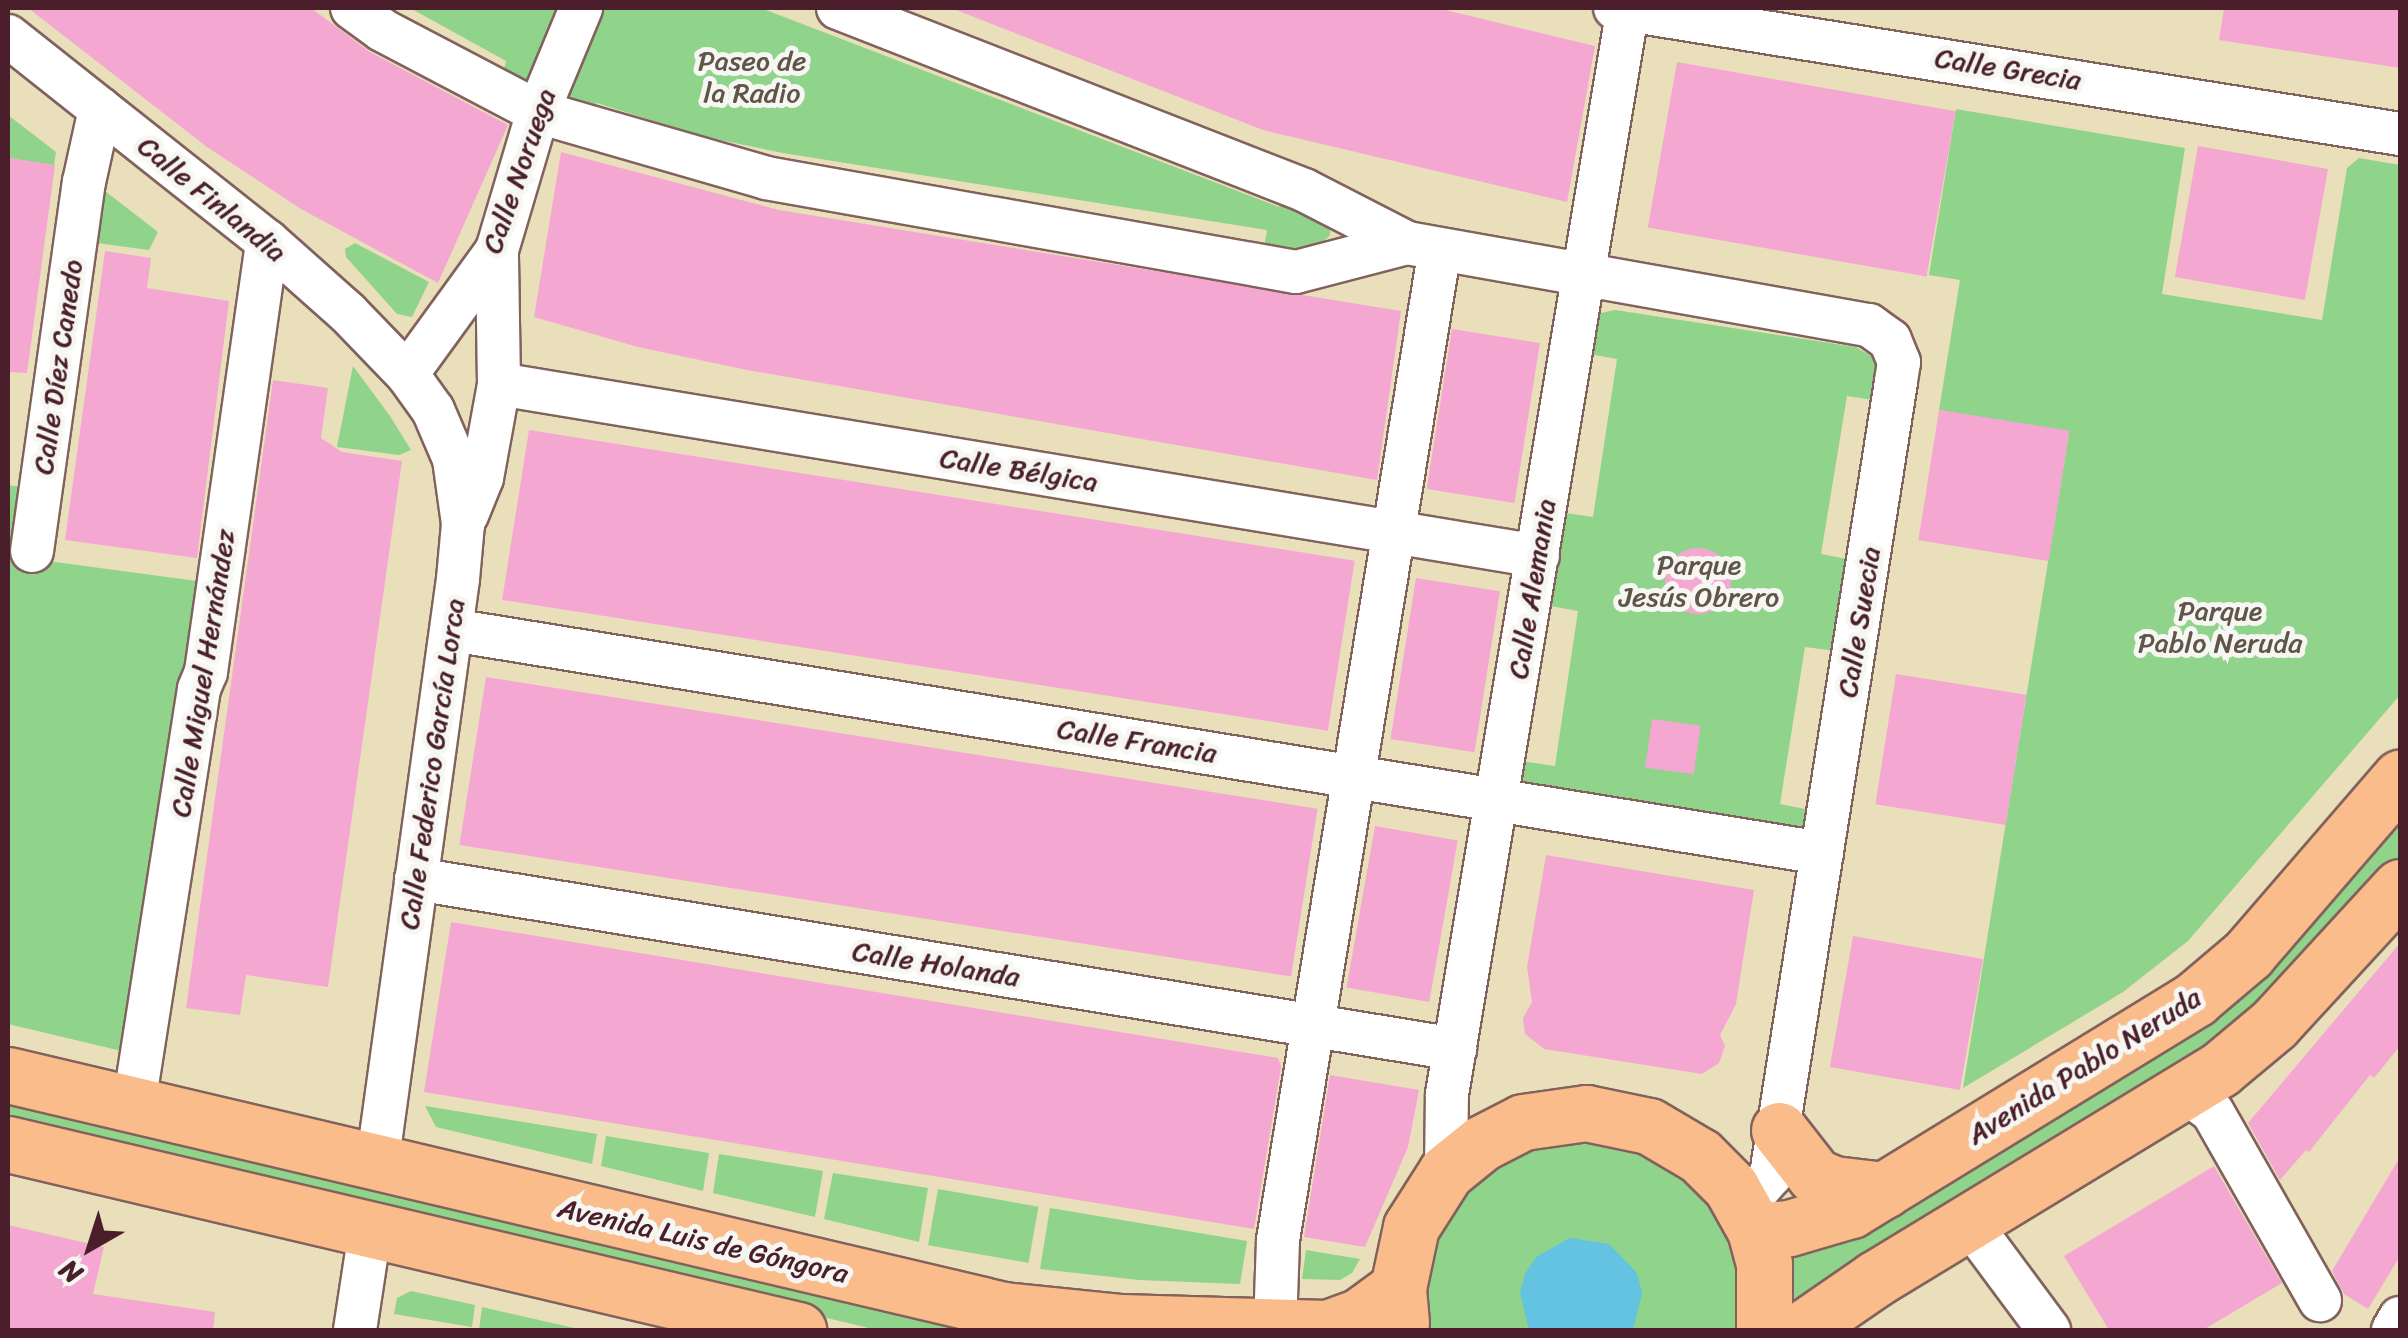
<!DOCTYPE html>
<html>
<head>
<meta charset="utf-8">
<style>
	body { margin:0 }
	#map { position:relative; width:2408px; height:1338px; overflow:hidden; background:#eadfbb; font-family:Sriracha,sans-serif }
	div>[style] { position:absolute }
	[style*='--x'] { left:calc(var(--x)*1px); top:calc(var(--y)*1px); width:calc(var(--w)*1px); rotate:calc(var(--a)*1deg) }
	.green>* { inset:0; background:#90d38b; transform-origin:0 0 }
	.water>* { inset:0; background:#63c3e1 }
	.building>* { inset:0; background:#f4a8d1; transform-origin:0 0 }
	.round { border-radius:50% }
	.roads { filter:drop-shadow(2px 0 #82625d) drop-shadow(-2px 0 #82625d) drop-shadow(0 2px #82625d) drop-shadow(0 -2px #82625d) }
	.minor>* { height:42px; margin:-21px; padding:0 21px; transform-origin:21px; border-radius:21px; background:#fff }
	.major>* { height:55px; margin:-27.5px; padding:0 27.5px; transform-origin:27.5px; border-radius:27.5px; background:#f9bc8a }
	span { translate:-50% -50%; white-space:nowrap; text-align:center; line-height:1.15; -webkit-text-stroke:10px #f6f6f2; paint-order:stroke }
	.park-label { font-size:28px; color:#5f5548 }
	.street-label { font-size:28px; color:#4a1f2b }
	.frame { position:absolute; inset:0; border:10px solid #4a1f2b; pointer-events:none }
	.north { position:absolute; left:40px; top:1198px; width:100px; height:100px; -webkit-text-stroke:8px #f6f6f2; paint-order:stroke; rotate:219deg; font-size:28px; font-weight:700; line-height:40px; text-align:center; color:#4a1f2b }
	.north::after { content:''; display:block; margin:auto; width:35px; height:45px; background:#4a1f2b; clip-path:polygon(50% 0,100% 100%,50% 72%,0 100%) }
</style>
</head>
<body>
<div id="map">
	<div class="green">
		<div style="clip-path:polygon(410px 8px,761px 8px,1279px 207px,1288px 196px,1330px 220px,1330px 235px,1318px 247px,1301px 252px,1264px 247px,1267px 230px,783px 153px,701px 136px,597px 103px,590px 110px,502px 77px,506px 61px)"></div>
		<div style="clip-path:polygon(1956px 109px,2185px 148px,2162px 294px,2322px 320px,2347px 168px,2359px 158px,2400px 165px,2400px 695px,2188px 941px,2123px 992px,1963px 1088px,2069px 432px,1939px 410px,1960px 280px,1929px 275px)"></div>
		<div style="clip-path:polygon(8px 115px,56px 152px,54px 165px,8px 158px)"></div>
		<div style="clip-path:polygon(96px 184px,158px 232px,149px 250px,89px 242px)"></div>
		<div style="clip-path:polygon(355px 243px,429px 282px,412px 317px,397px 314px,346px 257px,345px 249px)"></div>
		<div style="clip-path:polygon(1615px 310px,1856px 347px,1874px 358px,1882px 377px,1879px 401px,1847px 396px,1821px 554px,1852px 560px,1836px 651px,1805px 647px,1780px 804px,1810px 810px,1809px 823px,1801px 832px,1524px 787px,1520px 775px,1521px 761px,1555px 766px,1578px 611px,1545px 605px,1559px 512px,1593px 517px,1617px 359px,1584px 353px,1597px 314px)"></div>
		<div style="clip-path:polygon(353px 366px,390px 416px,411px 450px,399px 455px,337px 447px)"></div>
		<div style="clip-path:polygon(8px 485px,27px 488px,18px 557px,204px 582px,130px 1053px,8px 1024px)"></div>
		<div style="clip-path:polygon(2400px 809px,2400px 860px,2253px 1018px,1790px 1310px,1781px 1246px,1846px 1233px)"></div>
		<div style="clip-path:polygon(8px 1096px,1003px 1330px,877px 1330px,8px 1123px)"></div>
		<div style="clip-path:polygon(425px 1106px,597px 1134px,592px 1164px,436px 1127px)"></div>
		<div style="clip-path:polygon(606px 1136px,709px 1153px,703px 1191px,601px 1166px)"></div>
		<div style="clip-path:polygon(1587px 1140px,1637px 1150px,1683px 1175px,1717px 1215px,1737px 1262px,1737px 1330px,1427px 1330px,1422px 1310px,1427px 1257px,1449px 1209px,1486px 1170px,1534px 1146px)"></div>
		<div style="clip-path:polygon(719px 1154px,823px 1171px,815px 1217px,713px 1193px)"></div>
		<div style="clip-path:polygon(833px 1173px,928px 1188px,919px 1242px,824px 1219px)"></div>
		<div style="left:938px;top:1189px;width:102px;height:57px;rotate:10deg"></div>
		<div style="clip-path:polygon(1050px 1208px,1247px 1241px,1240px 1284px,1139px 1280px,1040px 1269px)"></div>
		<div style="clip-path:polygon(1306px 1250px,1360px 1259px,1352px 1273px,1340px 1280px,1302px 1279px)"></div>
		<div style="clip-path:polygon(411px 1291px,475px 1305px,472px 1327px,394px 1314px,397px 1298px)"></div>
		<div style="clip-path:polygon(482px 1307px,583px 1330px,479px 1330px)"></div>
	</div>
	<div class="water">
		<div style="clip-path:polygon(1570px 1238px,1609px 1244px,1637px 1273px,1642px 1293px,1633px 1330px,1529px 1330px,1520px 1293px,1525px 1274px,1536px 1257px)"></div>
	</div>
	<div class="building">
		<div style="clip-path:polygon(28px 8px,311px 8px,370px 52px,508px 125px,438px 283px,301px 209px,207px 147px)"></div>
		<div style="clip-path:polygon(951px 8px,1437px 8px,1595px 46px,1567px 202px,1263px 130px)"></div>
		<div style="clip-path:polygon(2224px 8px,2400px 8px,2400px 68px,2219px 40px)"></div>
		<div style="left:1677px;top:62px;width:283px;height:168px;rotate:10deg"></div>
		<div style="left:2198px;top:146px;width:132px;height:133px;rotate:10deg"></div>
		<div style="clip-path:polygon(561px 152px,779px 210px,1401px 311px,1377px 480px,747px 370px,638px 347px,534px 317px)"></div>
		<div style="clip-path:polygon(10px 158px,55px 165px,27px 373px,8px 372px)"></div>
		<div style="clip-path:polygon(105px 251px,151px 258px,147px 288px,229px 301px,197px 558px,65px 540px)"></div>
		<div style="left:1452px;top:329px;width:89px;height:162px;rotate:9deg"></div>
		<div style="clip-path:polygon(273px 380px,328px 388px,321px 438px,342px 452px,402px 461px,328px 987px,246px 975px,240px 1015px,186px 1008px)"></div>
		<div style="left:1939px;top:410px;width:132px;height:132px;rotate:9deg"></div>
		<div style="left:529px;top:430px;width:836px;height:172px;rotate:9deg"></div>
		<div class="round" style="left:1665px;top:548px;width:66px;height:66px"></div>
		<div style="left:1416px;top:578px;width:85px;height:163px;rotate:9deg"></div>
		<div style="left:1896px;top:674px;width:132px;height:132px;rotate:9deg"></div>
		<div style="left:486px;top:677px;width:842px;height:170px;rotate:9deg"></div>
		<div style="left:1652px;top:719px;width:49px;height:49px;rotate:8deg"></div>
		<div style="left:1375px;top:826px;width:84px;height:164px;rotate:10deg"></div>
		<div style="clip-path:polygon(1546px 855px,1754px 890px,1736px 1004px,1720px 1035px,1725px 1046px,1719px 1063px,1702px 1074px,1544px 1049px,1525px 1034px,1523px 1018px,1532px 1002px,1527px 967px)"></div>
		<div style="clip-path:polygon(451px 922px,1278px 1058px,1281px 1067px,1254px 1229px,424px 1092px)"></div>
		<div style="left:1853px;top:936px;width:132px;height:133px;rotate:10deg"></div>
		<div style="clip-path:polygon(2400px 943px,2400px 1046px,2374px 1078px,2370px 1075px,2309px 1152px,2306px 1150px,2280px 1180px,2248px 1123px)"></div>
		<div style="clip-path:polygon(1330px 1075px,1419px 1090px,1408px 1147px,1365px 1247px,1304px 1237px)"></div>
		<div style="clip-path:polygon(2400px 1157px,2400px 1256px,2368px 1309px,2344px 1294px,2332px 1271px)"></div>
		<div style="clip-path:polygon(2214px 1166px,2282px 1283px,2203px 1330px,2109px 1330px,2064px 1256px)"></div>
		<div style="clip-path:polygon(8px 1225px,104px 1247px,93px 1294px,215px 1312px,213px 1330px,8px 1330px)"></div>
	</div>
	<div class="roads">
		<div class="minor">
			<div style="--x:352;--y:8;--w:37;--a:36"></div>
			<div style="--x:382;--y:30;--w:176;--a:27.7"></div>
			<div style="--x:538;--y:112;--w:237;--a:16.1"></div>
			<div style="--x:766;--y:178;--w:538;--a:10.06"></div>
			<div style="--x:1296;--y:272;--w:115;--a:-14.6"></div>
			<div style="--x:838;--y:8;--w:500;--a:21.33"></div>
			<div style="--x:1304;--y:190;--w:116;--a:27.2"></div>
			<div style="--x:1407;--y:243;--w:469;--a:10.1"></div>
			<div style="--x:1869;--y:325;--w:26;--a:36"></div>
			<div style="--x:1890;--y:340;--w:24;--a:68"></div>
			<div style="--x:1899;--y:362;--w:20;--a:99"></div>
			<div style="--x:1896;--y:382;--w:803;--a:98.96"></div>
			<div style="--x:1771;--y:1175;--w:44;--a:131.3"></div>
			<div style="--x:1615;--y:8;--w:795;--a:9.12"></div>
			<div style="--x:8;--y:36;--w:330;--a:38.4"></div>
			<div style="--x:267;--y:241;--w:108;--a:41.6"></div>
			<div style="--x:348;--y:313;--w:85;--a:46"></div>
			<div style="--x:407;--y:374;--w:44;--a:54.2"></div>
			<div style="--x:433;--y:410;--w:53;--a:66.8"></div>
			<div style="--x:454;--y:459;--w:66;--a:82.1"></div>
			<div style="--x:463;--y:524;--w:55;--a:95.2"></div>
			<div style="--x:458;--y:579;--w:592;--a:97.87"></div>
			<div style="--x:407;--y:374;--w:153;--a:-54"></div>
			<div style="--x:497;--y:250;--w:144;--a:-73.5"></div>
			<div style="--x:538;--y:112;--w:113;--a:-67.5"></div>
			<div style="--x:499;--y:384;--w:1053;--a:9.4"></div>
			<div style="--x:467;--y:515;--w:40;--a:-68"></div>
			<div style="--x:482;--y:478;--w:96;--a:-79.7"></div>
			<div style="--x:499;--y:384;--w:134;--a:-90.9"></div>
			<div style="--x:32;--y:551;--w:373;--a:-82"></div>
			<div style="--x:84;--y:182;--w:75;--a:-77.6"></div>
			<div style="--x:452;--y:630;--w:1388;--a:9.25"></div>
			<div style="--x:416;--y:879;--w:1053;--a:9.29"></div>
			<div style="--x:2184;--y:1091;--w:34;--a:36"></div>
			<div style="--x:2212;--y:1111;--w:218;--a:60.3"></div>
			<div style="--x:134;--y:1104;--w:420;--a:-81.1"></div>
			<div style="--x:199;--y:689;--w:18;--a:-68"></div>
			<div style="--x:206;--y:672;--w:435;--a:-81.9"></div>
			<div style="--x:1446;--y:1172;--w:78;--a:-89.3"></div>
			<div style="--x:1447;--y:1094;--w:1101;--a:-80.54"></div>
			<div style="--x:1968;--y:1221;--w:136;--a:53.4"></div>
			<div style="--x:1275;--y:1327;--w:87;--a:-88"></div>
			<div style="--x:1278;--y:1240;--w:1004;--a:-80.72"></div>
			<div style="--x:355;--y:1330;--w:99;--a:-81.3"></div>
			<div style="--x:2393;--y:1330;--w:14;--a:-60"></div>
		</div>
		<div class="major">
			<div style="--x:8;--y:1075;--w:1023;--a:13.28"></div>
			<div style="--x:1004;--y:1310;--w:118;--a:5.9"></div>
			<div style="--x:1121;--y:1322;--w:206;--a:1.7"></div>
			<div style="--x:1327;--y:1328;--w:35;--a:-20"></div>
			<div style="--x:1360;--y:1316;--w:47;--a:-36.4"></div>
			<div style="--x:1779;--y:1130;--w:58;--a:52"></div>
			<div style="--x:1815;--y:1176;--w:21;--a:23"></div>
			<div style="--x:1834;--y:1184;--w:51;--a:6.7"></div>
			<div style="--x:8;--y:1144;--w:812;--a:13.25"></div>
			<div style="--x:1755;--y:1230;--w:34;--a:-3"></div>
			<div style="--x:1789;--y:1228;--w:65;--a:-16.2"></div>
			<div style="--x:1851;--y:1210;--w:404;--a:-31.5"></div>
			<div style="--x:2195;--y:999;--w:70;--a:-40.3"></div>
			<div style="--x:2248;--y:954;--w:233;--a:-49.2"></div>
			<div style="--x:1401;--y:1323;--w:35;--a:-95"></div>
			<div style="--x:1398;--y:1288;--w:62;--a:-78"></div>
			<div style="--x:1411;--y:1227;--w:65;--a:-57.5"></div>
			<div style="--x:1446;--y:1172;--w:46;--a:-38.9"></div>
			<div style="--x:1482;--y:1143;--w:46;--a:-27.1"></div>
			<div style="--x:1523;--y:1122;--w:64;--a:-8.1"></div>
			<div style="--x:1586;--y:1113;--w:64;--a:11.7"></div>
			<div style="--x:1649;--y:1126;--w:59;--a:30.5"></div>
			<div style="--x:1700;--y:1156;--w:44;--a:45"></div>
			<div style="--x:1731;--y:1187;--w:49;--a:60.8"></div>
			<div style="--x:1755;--y:1230;--w:35;--a:75"></div>
			<div style="--x:1764;--y:1264;--w:66;--a:90"></div>
			<div style="--x:1801;--y:1330;--w:90;--a:-34.6"></div>
			<div style="--x:1875;--y:1279;--w:403;--a:-31.3"></div>
			<div style="--x:2219;--y:1070;--w:72;--a:-39.9"></div>
			<div style="--x:2274;--y:1024;--w:186;--a:-47.4"></div>
		</div>
	</div>
	<div class="park-label">
		<span style="left:752px;top:77px">Paseo de<br>la Radio</span>
		<span style="left:1699px;top:581px">Parque<br>Jesús Obrero</span>
		<span style="left:2220px;top:627px">Parque<br>Pablo Neruda</span>
	</div>
	<div class="street-label">
		<span style="left:2008px;top:69px;rotate:9deg">Calle Grecia</span>
		<span style="left:519px;top:171px;rotate:-71deg">Calle Noruega</span>
		<span style="left:212px;top:199px;rotate:39deg">Calle Finlandia</span>
		<span style="left:58px;top:367px;rotate:-82deg">Calle Díez Canedo</span>
		<span style="left:1019px;top:470px;rotate:9deg">Calle Bélgica</span>
		<span style="left:1532px;top:589px;rotate:-81deg">Calle Alemania</span>
		<span style="left:1859px;top:622px;rotate:-81deg">Calle Suecia</span>
		<span style="left:203px;top:673px;rotate:-81deg">Calle Miguel Hernández</span>
		<span style="left:1137px;top:741px;rotate:9deg">Calle Francia</span>
		<span style="left:432px;top:764px;rotate:-82deg">Calle Federico García Lorca</span>
		<span style="left:936px;top:964px;rotate:9deg">Calle Holanda</span>
		<span style="left:2084px;top:1066px;rotate:-32deg">Avenida Pablo Neruda</span>
		<span style="left:703px;top:1241px;rotate:13deg">Avenida Luis de Góngora</span>
	</div>
	<div class="frame"></div>
	<div class="north">N</div>
</div>
</body>
</html>
